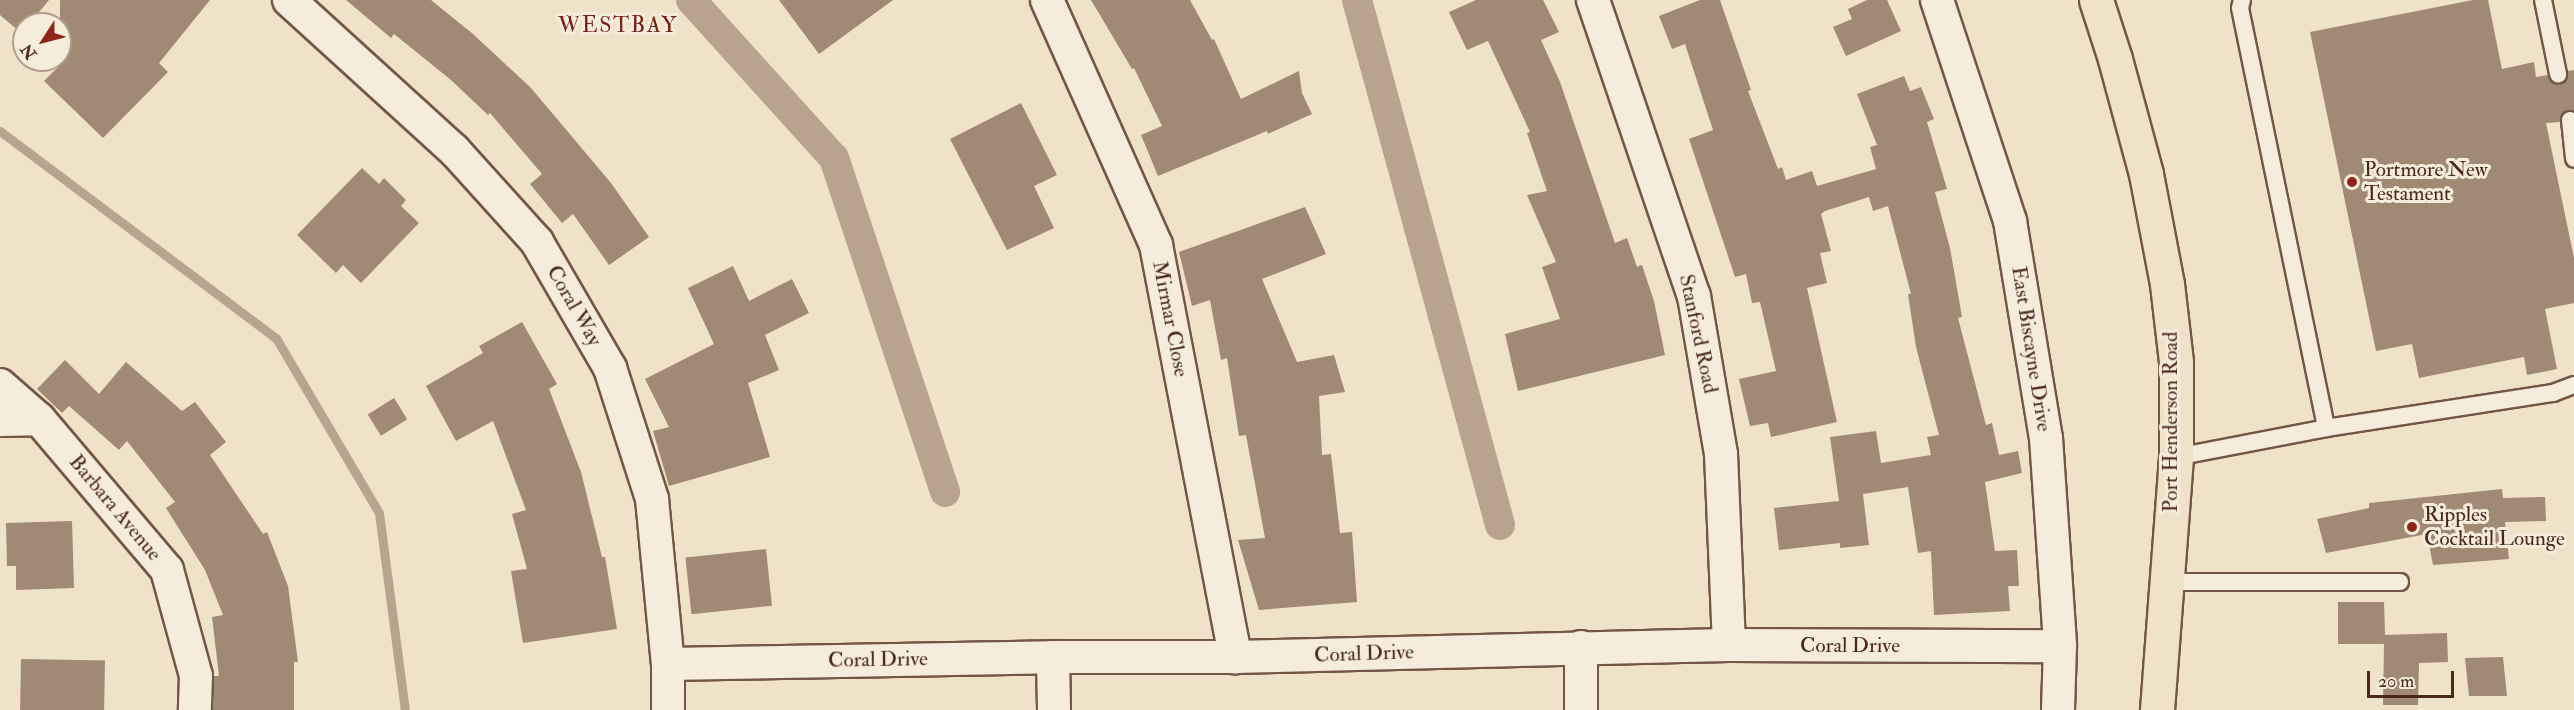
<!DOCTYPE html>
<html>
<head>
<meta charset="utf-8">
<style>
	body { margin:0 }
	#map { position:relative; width:2574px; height:710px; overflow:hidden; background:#f0e2c8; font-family:"IM FELL Double Pica",serif }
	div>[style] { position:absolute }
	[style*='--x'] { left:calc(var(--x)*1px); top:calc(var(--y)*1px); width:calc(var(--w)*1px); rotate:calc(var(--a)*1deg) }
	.stream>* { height:9px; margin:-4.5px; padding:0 4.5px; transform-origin:4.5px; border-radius:4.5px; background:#b8a38e }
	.canal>* { height:30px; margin:-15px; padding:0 15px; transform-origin:15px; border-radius:15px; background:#b8a38e }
	.building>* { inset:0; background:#a08975; transform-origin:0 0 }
	.roads { filter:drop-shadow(2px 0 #745647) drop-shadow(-2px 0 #745647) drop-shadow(0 2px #745647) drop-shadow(0 -2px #745647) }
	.lane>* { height:16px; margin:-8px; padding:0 8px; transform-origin:8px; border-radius:8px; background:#f5ecdb }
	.street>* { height:32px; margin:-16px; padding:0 16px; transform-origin:16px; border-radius:16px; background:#f5ecdb }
	.primary>* { height:33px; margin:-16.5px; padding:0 16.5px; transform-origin:16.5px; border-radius:16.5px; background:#f0e2c8 }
	.dots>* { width:16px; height:16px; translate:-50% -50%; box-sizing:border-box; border:3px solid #f5ecdb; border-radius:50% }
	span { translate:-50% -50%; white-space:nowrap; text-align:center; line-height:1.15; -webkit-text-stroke:6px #f5ecdb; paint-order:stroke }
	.poi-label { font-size:21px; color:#4a281c }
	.left { translate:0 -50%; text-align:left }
	.street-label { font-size:21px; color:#4a281c }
	.neighbourhood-label { font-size:22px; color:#7a1f14; letter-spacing:1.5px }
	.north { position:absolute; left:12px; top:12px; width:60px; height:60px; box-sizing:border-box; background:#f5ecdb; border:2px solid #b19e8f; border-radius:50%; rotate:234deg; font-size:16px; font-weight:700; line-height:24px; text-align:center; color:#4a281c }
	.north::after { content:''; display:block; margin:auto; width:21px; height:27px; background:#8f2418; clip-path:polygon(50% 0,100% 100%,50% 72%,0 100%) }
	.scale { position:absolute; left:2367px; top:671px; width:87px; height:27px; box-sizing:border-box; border:3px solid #4a281c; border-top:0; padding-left:8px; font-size:18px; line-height:21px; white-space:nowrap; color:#4a281c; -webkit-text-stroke:4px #f5ecdb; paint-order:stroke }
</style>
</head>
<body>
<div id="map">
	<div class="stream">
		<div style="--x:0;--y:131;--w:345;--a:36.9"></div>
		<div style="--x:276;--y:338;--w:203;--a:59.5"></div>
		<div style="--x:379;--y:513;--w:199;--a:82.5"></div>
	</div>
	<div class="canal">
		<div style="--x:691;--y:0;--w:213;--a:47.9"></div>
		<div style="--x:834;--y:158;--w:352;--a:71.6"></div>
		<div style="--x:1357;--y:0;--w:544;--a:74.76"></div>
	</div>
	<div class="building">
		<div style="clip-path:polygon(0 0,49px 0,29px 24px,24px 24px,21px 33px,0 15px)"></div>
		<div style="clip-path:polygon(60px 0,210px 0,159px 63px,168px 72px,103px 138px,44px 81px,60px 65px)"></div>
		<div style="clip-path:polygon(346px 0,431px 0,473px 34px,531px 88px,611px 183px,649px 237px,609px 265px,573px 214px,562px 223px,530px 184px,542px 174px,490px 113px,488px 115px,451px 80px,394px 34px,391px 38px)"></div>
		<div style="clip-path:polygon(779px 0,893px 0,819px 54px)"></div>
		<div style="clip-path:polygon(1091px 0,1190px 0,1212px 40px,1214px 39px,1241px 99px,1299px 71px,1302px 93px,1312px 114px,1268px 134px,1267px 131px,1158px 176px,1141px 135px,1162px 126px,1134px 68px,1132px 69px)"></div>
		<div style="clip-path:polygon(1476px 0,1543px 0,1559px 32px,1541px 40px,1560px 82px,1615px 243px,1627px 238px,1637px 267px,1642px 265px,1654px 301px,1665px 355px,1518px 391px,1505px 334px,1560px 319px,1542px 267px,1556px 262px,1527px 195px,1547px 191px,1527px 133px,1530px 132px,1488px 41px,1467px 50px,1449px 12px)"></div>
		<div style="clip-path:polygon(1700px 0,1720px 0,1751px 90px,1748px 91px,1778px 169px,1782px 167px,1786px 180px,1812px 171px,1817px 186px,1876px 169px,1870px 147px,1877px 145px,1857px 94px,1904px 76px,1910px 91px,1921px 87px,1934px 119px,1927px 122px,1947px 189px,1935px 192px,1950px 248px,1962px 317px,1958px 318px,1986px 425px,1992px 423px,1999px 455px,2018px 451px,2022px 473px,1985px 482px,1995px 551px,2017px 550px,2019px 586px,2008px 586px,2010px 611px,1934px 615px,1931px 551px,1918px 553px,1908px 487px,1863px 494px,1869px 545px,1840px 548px,1840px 543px,1779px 550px,1774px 508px,1839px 501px,1830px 437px,1876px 431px,1881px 463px,1931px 455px,1927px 437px,1939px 435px,1916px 347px,1908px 294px,1911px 294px,1888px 206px,1873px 211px,1869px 197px,1825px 211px,1821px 214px,1831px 251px,1820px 253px,1827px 283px,1807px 288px,1837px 422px,1771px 437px,1768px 423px,1750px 426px,1739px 379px,1776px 371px,1760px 302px,1752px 303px,1746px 274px,1735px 277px,1689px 139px,1713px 130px,1685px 44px,1672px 49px,1659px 16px)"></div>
		<div style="clip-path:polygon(1867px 0,1887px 0,1901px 31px,1846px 56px,1833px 27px,1852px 19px,1848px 9px)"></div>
		<div style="clip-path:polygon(2473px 0,2488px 0,2502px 69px,2534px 62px,2536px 77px,2548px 75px,2551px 81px,2559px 84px,2565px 81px,2568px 71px,2574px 70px,2574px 110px,2563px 112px,2560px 122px,2546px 123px,2574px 258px,2574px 303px,2545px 309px,2557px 369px,2527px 375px,2524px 357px,2419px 378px,2412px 344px,2376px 351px,2310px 32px)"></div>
		<div style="clip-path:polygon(1021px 103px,1057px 175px,1034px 186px,1054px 228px,1007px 250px,950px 139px)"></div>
		<div style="clip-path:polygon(362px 168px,379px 184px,384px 178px,406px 200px,401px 206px,419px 223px,361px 283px,343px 265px,336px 273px,297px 235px)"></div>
		<div style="clip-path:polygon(1305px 207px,1326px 254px,1262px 279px,1297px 362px,1334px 355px,1345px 392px,1319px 396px,1322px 455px,1331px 454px,1340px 533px,1352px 532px,1357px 602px,1259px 610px,1238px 540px,1265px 538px,1246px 435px,1239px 436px,1227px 358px,1221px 360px,1210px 300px,1192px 306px,1179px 252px)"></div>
		<div style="clip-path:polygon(733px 266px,749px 301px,792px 279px,809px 313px,765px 335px,779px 370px,748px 383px,770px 457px,669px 486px,653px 431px,669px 427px,645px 379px,714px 344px,688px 288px)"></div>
		<div style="clip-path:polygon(522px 322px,557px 384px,549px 389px,581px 472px,602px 557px,605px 557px,617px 629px,523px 643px,511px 571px,527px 569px,512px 514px,526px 510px,493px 421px,456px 441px,426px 386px,483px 353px,479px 346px)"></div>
		<div style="clip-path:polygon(65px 360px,99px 394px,126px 362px,182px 411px,195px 402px,226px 442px,210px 455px,263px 534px,267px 532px,288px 586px,298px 662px,294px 662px,294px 710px,213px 710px,214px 676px,219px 676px,212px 617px,223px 615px,205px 570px,166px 508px,175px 502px,127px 441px,119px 450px,69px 406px,62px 413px,37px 389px)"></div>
		<div style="left:394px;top:398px;width:25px;height:31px;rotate:58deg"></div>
		<div style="clip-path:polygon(2502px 489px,2503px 498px,2545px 497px,2546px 521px,2505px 522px,2509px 559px,2433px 565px,2427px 534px,2326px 553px,2317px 519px,2369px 508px,2369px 503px)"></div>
		<div style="clip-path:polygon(72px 521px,74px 588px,16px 590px,16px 566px,7px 566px,6px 523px)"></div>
		<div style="left:766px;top:549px;width:57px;height:81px;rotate:84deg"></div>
		<div style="clip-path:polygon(2338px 602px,2384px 602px,2385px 635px,2447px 633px,2448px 662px,2419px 663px,2418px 705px,2383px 705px,2384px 644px,2338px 644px)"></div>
		<div style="clip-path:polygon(2503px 657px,2507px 696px,2469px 696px,2465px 658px)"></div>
		<div style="left:21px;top:659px;width:84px;height:51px;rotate:1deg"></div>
	</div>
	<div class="roads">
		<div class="lane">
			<div style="--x:2242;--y:0;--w:8;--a:104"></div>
			<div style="--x:2240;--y:8;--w:429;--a:78.4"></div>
			<div style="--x:2543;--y:0;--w:76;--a:78.5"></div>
			<div style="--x:2570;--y:120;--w:39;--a:84"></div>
			<div style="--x:2176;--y:457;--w:153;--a:-10.9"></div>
			<div style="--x:2326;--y:428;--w:230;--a:-8.8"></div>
			<div style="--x:2553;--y:393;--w:22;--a:-21"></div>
			<div style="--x:2167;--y:582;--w:233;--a:0"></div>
		</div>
		<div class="street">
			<div style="--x:289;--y:0;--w:223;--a:42.3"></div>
			<div style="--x:454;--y:150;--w:124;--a:47.9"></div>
			<div style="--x:537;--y:242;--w:146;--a:59.9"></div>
			<div style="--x:610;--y:368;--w:138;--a:72.2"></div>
			<div style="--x:652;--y:499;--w:166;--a:84.5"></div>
			<div style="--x:668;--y:664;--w:46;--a:90"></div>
			<div style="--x:1047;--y:0;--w:268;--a:66"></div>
			<div style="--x:1156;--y:245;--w:420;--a:79.1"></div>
			<div style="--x:1593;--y:0;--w:313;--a:71.2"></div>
			<div style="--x:1694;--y:296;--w:160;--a:80.3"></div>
			<div style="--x:1721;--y:454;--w:191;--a:87.6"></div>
			<div style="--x:1937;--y:0;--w:233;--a:71.7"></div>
			<div style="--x:2010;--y:221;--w:220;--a:80.6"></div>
			<div style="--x:2046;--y:438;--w:208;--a:86.1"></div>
			<div style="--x:2060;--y:646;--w:64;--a:91.8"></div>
			<div style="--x:0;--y:385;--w:52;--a:41.1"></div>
			<div style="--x:39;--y:419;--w:198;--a:49.7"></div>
			<div style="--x:167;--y:570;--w:110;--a:74.7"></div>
			<div style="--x:196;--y:676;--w:34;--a:92"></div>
			<div style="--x:0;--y:420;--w:39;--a:-1"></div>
			<div style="--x:1053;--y:657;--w:53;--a:88.9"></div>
			<div style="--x:668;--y:664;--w:385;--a:-1"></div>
			<div style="--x:1053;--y:657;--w:182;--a:0"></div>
			<div style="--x:1235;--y:657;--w:494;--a:-1.4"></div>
			<div style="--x:1729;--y:645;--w:331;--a:0.2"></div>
			<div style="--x:1581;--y:710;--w:63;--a:-90"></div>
		</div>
		<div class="primary">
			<div style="--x:2096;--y:0;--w:62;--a:72.1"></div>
			<div style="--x:2115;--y:59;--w:119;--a:74.9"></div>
			<div style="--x:2146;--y:174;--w:112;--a:79.2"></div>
			<div style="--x:2167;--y:284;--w:79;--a:83.4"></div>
			<div style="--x:2176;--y:362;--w:95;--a:90"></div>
			<div style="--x:2176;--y:457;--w:254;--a:94.3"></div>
		</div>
	</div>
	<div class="dots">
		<div style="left:2352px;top:182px;background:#8f2418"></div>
		<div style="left:2412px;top:527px;background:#8f2418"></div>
	</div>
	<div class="poi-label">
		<span class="left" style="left:2364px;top:182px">Portmore New<br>Testament</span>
		<span class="left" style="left:2424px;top:527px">Ripples<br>Cocktail Lounge</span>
	</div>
	<div class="street-label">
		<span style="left:574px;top:306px;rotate:60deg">Coral Way</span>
		<span style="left:1170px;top:319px;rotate:79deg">Mirmar Close</span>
		<span style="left:1698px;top:334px;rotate:78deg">Stanford Road</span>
		<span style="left:2031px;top:349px;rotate:81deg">East Biscayne Drive</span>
		<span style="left:2171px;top:422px;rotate:-90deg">Port Henderson Road</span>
		<span style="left:115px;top:508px;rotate:50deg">Barbara Avenue</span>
		<span style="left:1850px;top:646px">Coral Drive</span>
		<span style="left:1364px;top:654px;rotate:-2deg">Coral Drive</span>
		<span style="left:878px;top:660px;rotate:-1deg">Coral Drive</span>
	</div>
	<div class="neighbourhood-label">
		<span style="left:618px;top:26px">WESTBAY</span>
	</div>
	<div class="north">N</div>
	<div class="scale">20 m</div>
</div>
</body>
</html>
